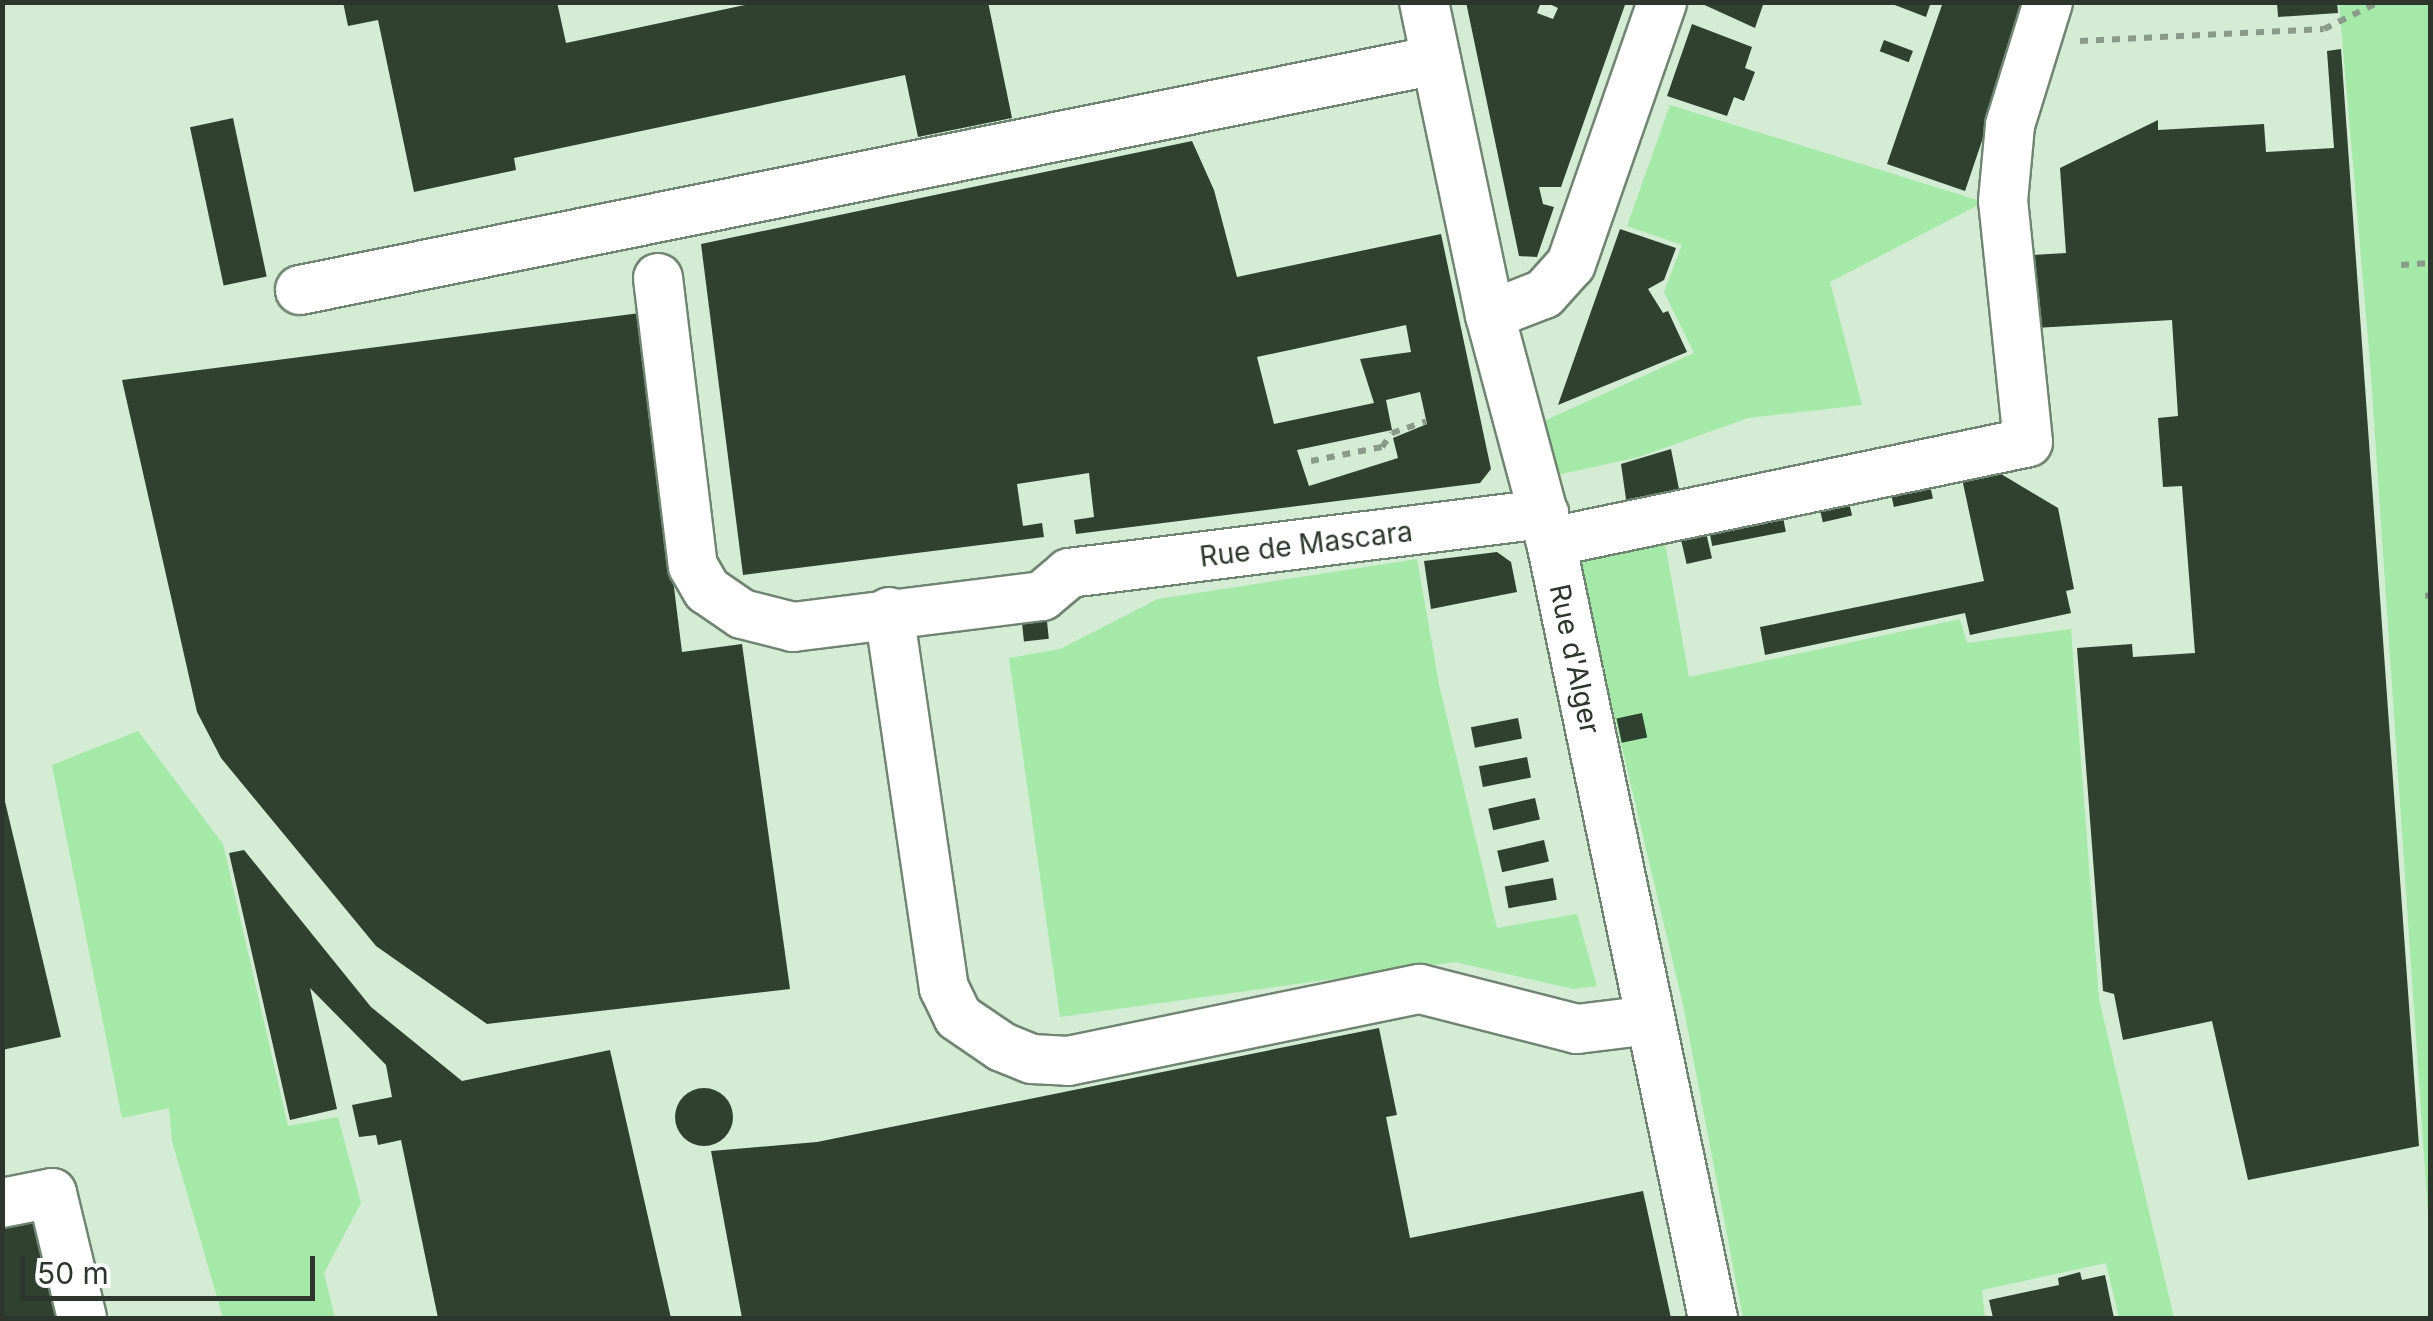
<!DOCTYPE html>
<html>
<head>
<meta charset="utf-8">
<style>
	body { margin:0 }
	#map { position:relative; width:2433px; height:1321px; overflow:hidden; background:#d4ebd4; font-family:Inter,sans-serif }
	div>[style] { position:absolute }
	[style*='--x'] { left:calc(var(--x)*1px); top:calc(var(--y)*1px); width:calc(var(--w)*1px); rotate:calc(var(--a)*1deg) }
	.green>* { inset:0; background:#a4e9a7 }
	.building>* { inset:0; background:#2f4230; transform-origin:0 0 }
	.round { border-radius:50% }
	.path>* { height:6px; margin-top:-3px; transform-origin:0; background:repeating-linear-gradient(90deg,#899a89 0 8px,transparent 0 16px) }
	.roads { filter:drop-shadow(2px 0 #708571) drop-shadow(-2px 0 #708571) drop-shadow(0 2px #708571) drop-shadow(0 -2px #708571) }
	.minor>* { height:48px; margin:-24px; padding:0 24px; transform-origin:24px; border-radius:24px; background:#fff }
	span { translate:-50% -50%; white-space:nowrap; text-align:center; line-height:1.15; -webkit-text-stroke:10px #fff; paint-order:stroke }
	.street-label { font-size:28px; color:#2d362d }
	.frame { position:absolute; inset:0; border:5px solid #2d362d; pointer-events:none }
	.scale { position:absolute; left:20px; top:1256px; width:295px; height:45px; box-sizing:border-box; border:5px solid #2d362d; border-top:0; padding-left:12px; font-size:30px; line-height:35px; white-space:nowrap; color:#2d362d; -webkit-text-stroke:8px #fff; paint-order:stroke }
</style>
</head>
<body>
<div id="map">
	<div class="green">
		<div style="clip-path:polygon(2339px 3px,2430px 3px,2430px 1244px,2370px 362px)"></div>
		<div style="clip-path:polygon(1670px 105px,1984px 202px,1830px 282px,1862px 405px,1748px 418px,1639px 457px,1557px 475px,1544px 421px,1694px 353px,1664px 292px,1682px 245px,1627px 226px)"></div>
		<div style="clip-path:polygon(1664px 538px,1689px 677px,1960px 619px,1967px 643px,2071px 629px,2099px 999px,2174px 1318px,2119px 1318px,2106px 1263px,1982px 1290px,1985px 1318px,1743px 1318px,1683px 1005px,1577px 557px)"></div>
		<div style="clip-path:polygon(1417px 559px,1439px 684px,1497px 928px,1577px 914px,1597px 986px,1573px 989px,1455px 962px,1060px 1017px,1009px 658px,1060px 649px,1158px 599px)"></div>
		<div style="clip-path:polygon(138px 731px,223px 844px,288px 1126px,338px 1117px,361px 1203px,324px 1273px,335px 1318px,223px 1318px,172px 1141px,169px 1108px,122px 1118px,52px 765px)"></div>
	</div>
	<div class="building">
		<div style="clip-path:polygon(343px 2px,557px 2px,566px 43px,759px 2px,988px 2px,1012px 118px,918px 137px,905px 75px,514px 158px,516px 170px,414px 192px,378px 20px,348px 26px)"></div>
		<div style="clip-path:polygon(1466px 2px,1541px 2px,1537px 13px,1553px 19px,1558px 8px,1545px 2px,1626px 2px,1561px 187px,1539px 187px,1543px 204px,1554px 207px,1537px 257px,1519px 256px)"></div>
		<div style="clip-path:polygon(1698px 2px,1764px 2px,1755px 28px)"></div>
		<div style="clip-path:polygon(1887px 2px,1931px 2px,1926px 17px)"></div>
		<div style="clip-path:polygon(1943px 2px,2029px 2px,1965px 191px,1887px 164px)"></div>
		<div style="clip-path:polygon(2277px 2px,2337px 2px,2338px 13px,2278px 17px)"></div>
		<div style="clip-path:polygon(1692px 24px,1752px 47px,1745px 68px,1755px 72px,1744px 101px,1734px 97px,1727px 116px,1667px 96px)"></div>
		<div style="left:1884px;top:40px;width:31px;height:12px;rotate:21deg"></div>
		<div style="clip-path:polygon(2341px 49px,2419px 1146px,2248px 1180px,2212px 1021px,2123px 1040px,2114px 994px,2103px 991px,2077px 648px,2132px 644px,2133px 657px,2195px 653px,2182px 486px,2163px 487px,2158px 418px,2178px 416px,2172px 320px,2035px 328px,2030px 255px,2066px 253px,2060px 168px,2158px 120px,2158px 130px,2264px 124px,2266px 152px,2334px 148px,2327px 51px)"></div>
		<div style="left:233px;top:118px;width:162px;height:44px;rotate:78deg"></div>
		<div style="clip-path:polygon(evenodd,1192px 141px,1214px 190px,1237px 277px,1441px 234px,1491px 469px,1480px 483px,1076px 534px,1074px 520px,1094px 517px,1089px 473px,1017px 484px,1023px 526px,1042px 523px,1044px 537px,743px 575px,701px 244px,1192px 141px,1406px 325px,1411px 352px,1360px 359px,1374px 403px,1274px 424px,1257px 357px,1406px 325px,1192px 141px,1420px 392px,1427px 424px,1393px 438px,1398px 458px,1309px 486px,1297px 450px,1392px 430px,1386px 400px,1420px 392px)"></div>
		<div style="clip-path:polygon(1620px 229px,1676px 248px,1664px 280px,1648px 289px,1663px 313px,1668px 311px,1687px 352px,1558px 405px)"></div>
		<div style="clip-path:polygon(640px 313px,682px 652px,742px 644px,790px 989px,487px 1024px,376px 946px,221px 758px,197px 712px,122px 380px)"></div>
		<div style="clip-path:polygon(1671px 449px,1680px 494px,1627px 506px,1621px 464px)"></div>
		<div style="clip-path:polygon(1991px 468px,2058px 508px,2074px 589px,2066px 591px,2071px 613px,1970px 635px,1965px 613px,1765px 655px,1760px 627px,1984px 581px,1961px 474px)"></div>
		<div style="left:1929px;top:480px;width:19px;height:40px;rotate:78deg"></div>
		<div style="left:1848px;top:498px;width:18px;height:30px;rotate:77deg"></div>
		<div style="left:1782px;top:512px;width:20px;height:75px;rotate:79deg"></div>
		<div style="left:1705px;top:528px;width:31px;height:26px;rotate:77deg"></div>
		<div style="clip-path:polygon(1497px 552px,1511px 562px,1517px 592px,1431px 609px,1424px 561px)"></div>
		<div style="left:1046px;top:612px;width:27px;height:25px;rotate:84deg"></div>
		<div style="left:1642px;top:713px;width:25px;height:26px;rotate:78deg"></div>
		<div style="left:1518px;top:718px;width:21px;height:48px;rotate:79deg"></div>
		<div style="left:1527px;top:757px;width:21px;height:49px;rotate:79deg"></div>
		<div style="clip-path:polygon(2px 789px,61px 1037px,2px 1050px)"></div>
		<div style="left:1535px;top:798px;width:22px;height:48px;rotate:77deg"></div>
		<div style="left:1544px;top:840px;width:22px;height:48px;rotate:77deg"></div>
		<div style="clip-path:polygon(244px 850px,371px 1007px,462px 1081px,610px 1050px,671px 1318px,438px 1318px,401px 1140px,378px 1145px,376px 1135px,359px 1137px,352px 1105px,392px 1097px,386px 1065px,310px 988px,337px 1109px,290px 1120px,229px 853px)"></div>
		<div style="left:1553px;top:878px;width:22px;height:49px;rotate:80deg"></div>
		<div style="clip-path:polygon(1379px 1028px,1397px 1115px,1386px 1117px,1410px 1238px,1643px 1191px,1671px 1318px,742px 1318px,711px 1151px,817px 1142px)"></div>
		<div class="round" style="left:675px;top:1088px;width:58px;height:58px"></div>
		<div style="clip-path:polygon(36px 1217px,57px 1318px,2px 1318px,2px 1224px)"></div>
		<div style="clip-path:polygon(2080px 1272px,2082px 1280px,2105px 1275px,2114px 1318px,1993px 1318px,1989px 1300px,2059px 1285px,2058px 1278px)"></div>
	</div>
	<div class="path">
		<div style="--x:2080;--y:41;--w:244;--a:-2.8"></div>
		<div style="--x:2324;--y:29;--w:61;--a:-26.1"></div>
		<div style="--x:2401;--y:265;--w:29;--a:-4"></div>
		<div style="--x:1311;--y:461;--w:72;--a:-11.2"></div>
		<div style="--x:1382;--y:447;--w:17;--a:-54"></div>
		<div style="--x:1392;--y:433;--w:36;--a:-19"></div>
		<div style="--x:2425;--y:596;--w:5;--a:-11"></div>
	</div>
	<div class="roads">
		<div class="minor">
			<div style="--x:1424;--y:2;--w:320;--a:78.1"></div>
			<div style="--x:1490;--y:315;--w:235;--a:75"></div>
			<div style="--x:1551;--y:542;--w:793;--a:78.21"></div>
			<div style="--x:658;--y:278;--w:290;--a:83.1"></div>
			<div style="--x:693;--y:566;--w:28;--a:60"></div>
			<div style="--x:707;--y:590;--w:42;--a:34.4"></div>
			<div style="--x:742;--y:614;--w:53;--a:14.3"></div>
			<div style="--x:793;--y:627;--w:251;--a:-7.1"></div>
			<div style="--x:1042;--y:596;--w:35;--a:-40"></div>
			<div style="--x:1069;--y:573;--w:479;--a:-7.1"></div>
			<div style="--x:300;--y:290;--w:1159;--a:-11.45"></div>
			<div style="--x:1490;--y:315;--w:58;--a:-21.3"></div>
			<div style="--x:1544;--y:294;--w:40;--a:-48"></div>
			<div style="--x:1571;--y:264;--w:277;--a:-70.8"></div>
			<div style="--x:1551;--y:542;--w:487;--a:-11.8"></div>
			<div style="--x:2028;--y:442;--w:242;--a:-95.9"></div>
			<div style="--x:2003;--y:201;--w:76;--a:-84.7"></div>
			<div style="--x:2010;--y:125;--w:129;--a:-72.8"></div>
			<div style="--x:889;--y:612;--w:380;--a:81.7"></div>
			<div style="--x:944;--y:988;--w:32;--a:64"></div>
			<div style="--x:958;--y:1017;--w:53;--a:34.3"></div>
			<div style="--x:1002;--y:1047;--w:32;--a:22"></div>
			<div style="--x:1032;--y:1059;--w:36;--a:3"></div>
			<div style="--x:1068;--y:1061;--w:359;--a:-11.6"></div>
			<div style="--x:1420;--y:989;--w:162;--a:14.3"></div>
			<div style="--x:1577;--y:1029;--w:74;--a:-7"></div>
			<div style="--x:2;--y:1203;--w:51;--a:-11.3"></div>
			<div style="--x:52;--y:1193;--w:129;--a:76.5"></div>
		</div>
	</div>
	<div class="street-label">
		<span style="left:1306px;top:544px;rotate:-7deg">Rue de Mascara</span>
		<span style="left:1575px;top:659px;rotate:78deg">Rue d'Alger</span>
	</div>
	<div class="frame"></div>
	<div class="scale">50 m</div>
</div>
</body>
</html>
